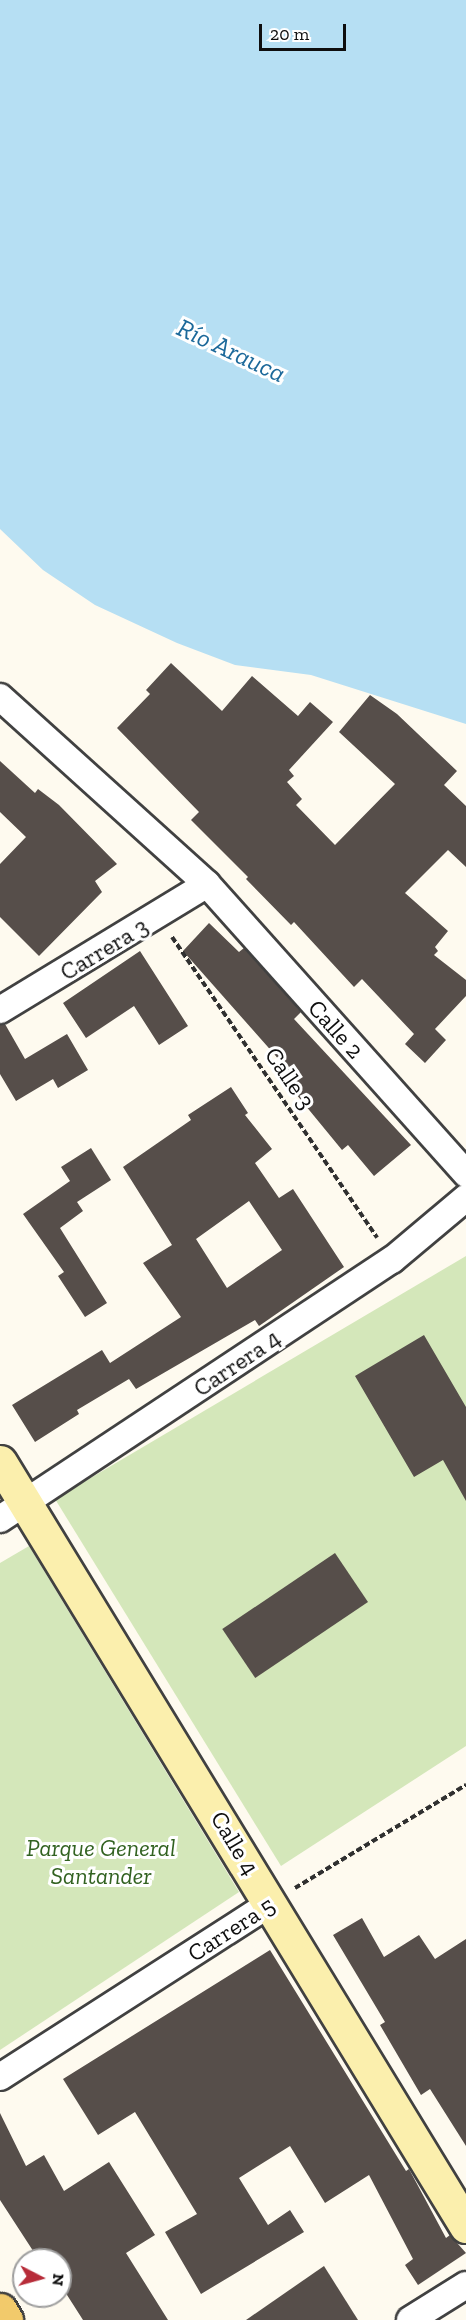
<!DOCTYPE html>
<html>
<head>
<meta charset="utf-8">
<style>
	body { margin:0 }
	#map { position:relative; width:466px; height:2320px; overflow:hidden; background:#fefaef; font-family:"Zilla Slab",serif }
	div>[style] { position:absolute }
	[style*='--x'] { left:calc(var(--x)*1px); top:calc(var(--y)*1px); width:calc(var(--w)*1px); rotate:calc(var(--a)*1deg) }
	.green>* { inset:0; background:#d4e7ba }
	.water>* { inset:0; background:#b6dff3 }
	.building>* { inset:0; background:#564e4a; transform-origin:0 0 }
	.path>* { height:4px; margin-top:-2px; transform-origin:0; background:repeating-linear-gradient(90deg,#303030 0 6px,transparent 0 9px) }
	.roads { filter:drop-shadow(2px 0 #414141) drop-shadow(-2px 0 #414141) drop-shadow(0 2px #414141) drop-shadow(0 -2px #414141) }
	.street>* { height:26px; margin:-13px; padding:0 13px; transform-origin:13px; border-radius:13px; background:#fff }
	.secondary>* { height:33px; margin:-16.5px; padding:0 16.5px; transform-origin:16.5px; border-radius:16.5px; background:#fbefad }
	.primary>* { height:33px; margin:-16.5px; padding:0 16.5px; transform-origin:16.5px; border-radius:16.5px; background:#f2ca6b }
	span { translate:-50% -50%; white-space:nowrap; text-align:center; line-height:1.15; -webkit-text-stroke:6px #fff; paint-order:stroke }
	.street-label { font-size:24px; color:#0e0e0e }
	.park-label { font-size:24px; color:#326221; font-style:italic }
	.water-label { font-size:26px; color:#1c699a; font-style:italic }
	.north { position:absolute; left:12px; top:2248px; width:60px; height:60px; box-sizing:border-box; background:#fff; border:2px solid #9f9f9f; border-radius:50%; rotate:96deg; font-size:16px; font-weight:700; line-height:24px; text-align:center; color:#0e0e0e }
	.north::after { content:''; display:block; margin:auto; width:21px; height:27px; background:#b72c39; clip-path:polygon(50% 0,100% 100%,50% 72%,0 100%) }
	.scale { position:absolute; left:259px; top:24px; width:87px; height:27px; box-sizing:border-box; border:3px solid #0e0e0e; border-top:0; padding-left:8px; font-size:18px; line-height:21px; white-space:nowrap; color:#0e0e0e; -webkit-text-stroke:4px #fff; paint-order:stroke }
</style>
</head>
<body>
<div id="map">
	<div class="green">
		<div style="clip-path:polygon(466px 1256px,466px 1746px,281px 1866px,55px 1499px)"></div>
		<div style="clip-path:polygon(29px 1546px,239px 1892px,0 2050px,0 1563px)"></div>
	</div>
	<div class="water">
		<div style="clip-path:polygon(0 0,466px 0,466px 724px,311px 675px,235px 665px,177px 643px,95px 605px,43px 570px,0 529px)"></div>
	</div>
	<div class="building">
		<div style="clip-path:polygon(171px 663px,222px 711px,252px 676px,298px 716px,310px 702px,333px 722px,289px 770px,294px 776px,287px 782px,302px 799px,296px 805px,335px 845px,395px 784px,339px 732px,370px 695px,397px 714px,457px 771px,444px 785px,466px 806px,466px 867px,448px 850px,405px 893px,448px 931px,435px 947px,438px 951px,434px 955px,466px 980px,466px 996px,435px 1029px,446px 1040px,425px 1063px,405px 1044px,414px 1034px,362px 979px,354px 987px,294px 922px,291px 925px,246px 879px,248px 877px,191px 820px,199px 812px,117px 728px,150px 694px,146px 690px)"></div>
		<div style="clip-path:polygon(0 761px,35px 793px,38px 789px,59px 805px,117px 864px,95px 881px,102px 892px,39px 956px,0 917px,0 864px,26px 837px,0 812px)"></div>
		<div style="clip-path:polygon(209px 923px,239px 952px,244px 948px,301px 1012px,294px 1019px,411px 1145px,374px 1176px,348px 1145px,342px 1150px,296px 1094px,302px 1089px,275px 1055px,183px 951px)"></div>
		<div style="clip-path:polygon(140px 951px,188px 1026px,159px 1045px,134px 1006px,86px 1038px,63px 1003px)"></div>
		<div style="clip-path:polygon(5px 1024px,25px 1059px,67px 1034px,88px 1070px,58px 1088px,53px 1079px,16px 1101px,0 1074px,0 1025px)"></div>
		<div style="clip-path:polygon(evenodd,231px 1087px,248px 1113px,245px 1115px,272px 1149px,255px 1163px,279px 1198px,293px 1189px,344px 1267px,259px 1326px,255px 1320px,136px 1389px,129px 1379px,77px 1410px,79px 1414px,35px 1442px,12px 1405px,102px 1350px,110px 1363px,181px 1317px,143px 1263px,172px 1245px,123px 1167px,191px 1120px,188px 1115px,231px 1087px,249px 1201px,282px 1250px,227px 1288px,196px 1239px,249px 1201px)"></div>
		<div style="clip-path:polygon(91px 1148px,111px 1180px,77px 1202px,83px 1211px,60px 1228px,107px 1303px,85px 1317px,58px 1276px,64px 1272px,23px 1214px,70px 1181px,61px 1167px)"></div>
		<div style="clip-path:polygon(424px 1335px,466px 1407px,466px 1501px,443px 1460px,414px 1477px,355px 1376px)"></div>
		<div style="left:335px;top:1553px;width:59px;height:136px;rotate:56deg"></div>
		<div style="clip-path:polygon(362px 1918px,384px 1957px,419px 1935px,435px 1959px,466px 1939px,466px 2146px,430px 2089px,421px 2095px,380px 2025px,385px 2022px,333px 1935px)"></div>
		<div style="clip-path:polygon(270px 1950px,406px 2171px,409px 2169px,446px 2238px,450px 2235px,466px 2253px,418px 2285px,405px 2265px,413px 2259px,369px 2175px,325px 2203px,290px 2146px,239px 2178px,268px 2225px,290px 2210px,304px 2232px,201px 2294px,165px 2232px,197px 2214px,135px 2112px,98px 2135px,63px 2079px)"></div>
		<div style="clip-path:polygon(0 2113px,26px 2166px,44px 2155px,64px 2191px,109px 2162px,155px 2235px,126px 2253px,168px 2320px,83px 2320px,60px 2284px,60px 2260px,39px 2260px,0 2200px)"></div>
		<div style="clip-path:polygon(324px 2266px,358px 2320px,246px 2320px)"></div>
	</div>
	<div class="path">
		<div style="--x:172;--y:937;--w:364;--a:55.7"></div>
		<div style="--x:295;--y:1888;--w:200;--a:-31.1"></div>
	</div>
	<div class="roads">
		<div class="street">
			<div style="--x:0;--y:697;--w:279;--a:42.1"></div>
			<div style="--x:207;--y:884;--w:389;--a:48.2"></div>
			<div style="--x:0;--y:1010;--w:242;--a:-31.3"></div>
			<div style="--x:0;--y:1519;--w:470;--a:-33.5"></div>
			<div style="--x:392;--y:1260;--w:97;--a:-40"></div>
			<div style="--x:0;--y:2077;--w:322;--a:-32.7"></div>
			<div style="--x:410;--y:2320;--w:66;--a:-32"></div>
		</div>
		<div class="secondary">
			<div style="--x:0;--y:1462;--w:895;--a:58.62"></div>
		</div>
		<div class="primary">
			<div style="--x:0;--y:2310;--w:12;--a:59"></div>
		</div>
	</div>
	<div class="street-label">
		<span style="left:104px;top:949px;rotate:-31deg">Carrera 3</span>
		<span style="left:336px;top:1029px;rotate:48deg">Calle 2</span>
		<span style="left:290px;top:1078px;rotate:56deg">Calle 3</span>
		<span style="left:237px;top:1363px;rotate:-34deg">Carrera 4</span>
		<span style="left:235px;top:1843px;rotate:59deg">Calle 4</span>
		<span style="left:231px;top:1929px;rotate:-33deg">Carrera 5</span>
	</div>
	<div class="park-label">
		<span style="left:101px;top:1862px">Parque General<br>Santander</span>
	</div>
	<div class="water-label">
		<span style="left:231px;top:351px;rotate:25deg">Río Arauca</span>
	</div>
	<div class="north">N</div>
	<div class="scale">20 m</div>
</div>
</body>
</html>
